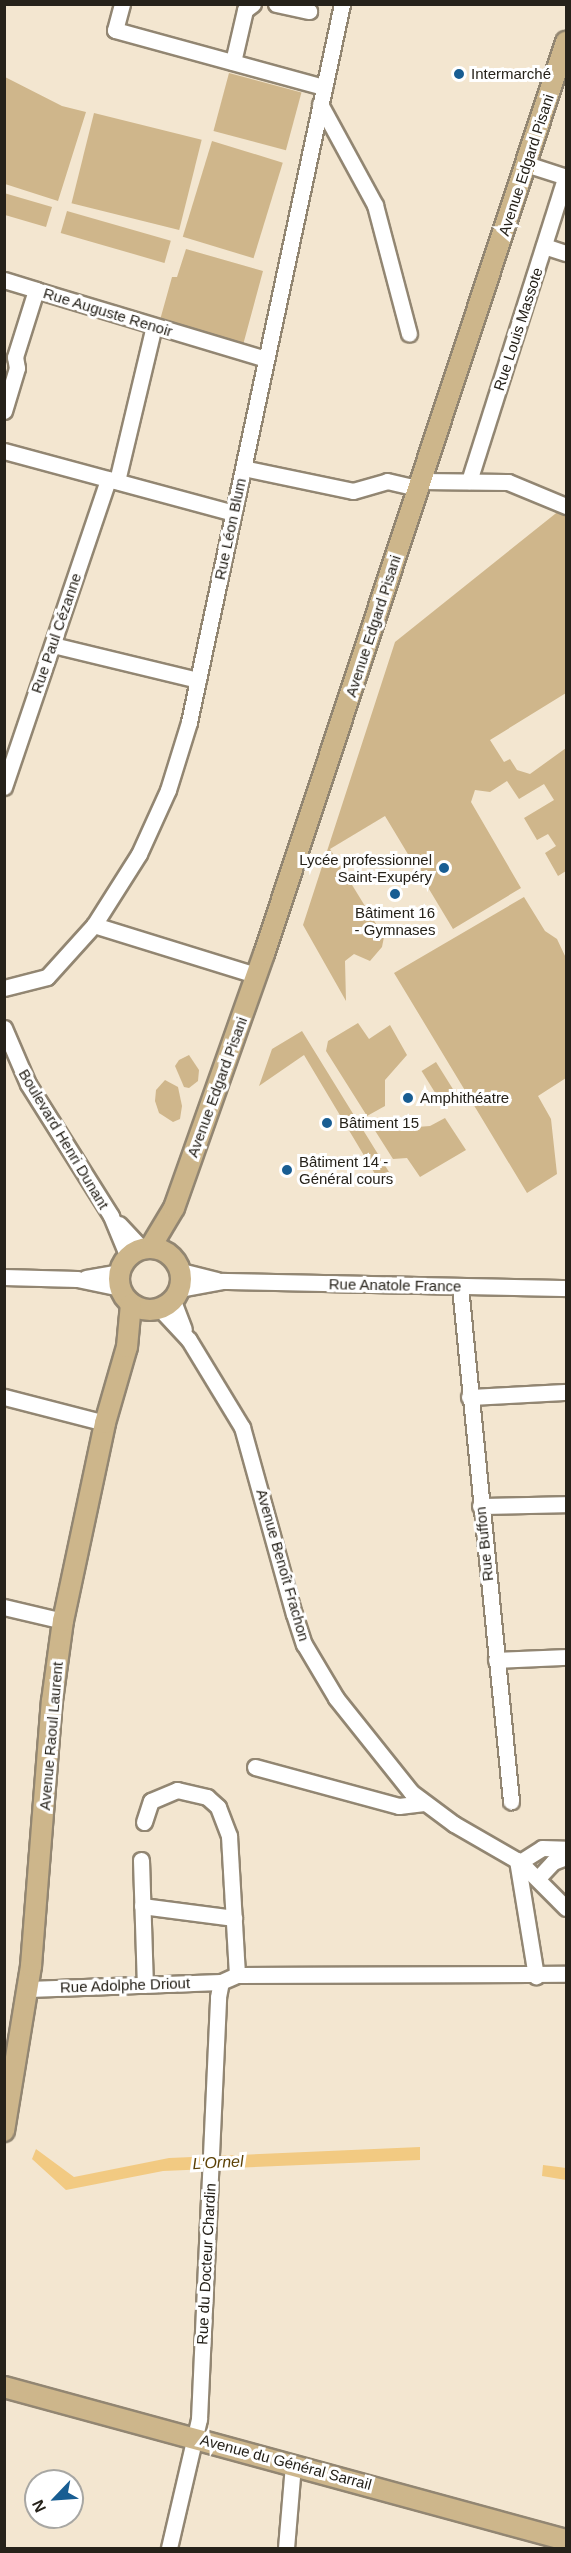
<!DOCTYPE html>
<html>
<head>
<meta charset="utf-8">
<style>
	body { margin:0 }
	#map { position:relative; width:571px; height:2553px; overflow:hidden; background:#f3e6d0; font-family:Arial,sans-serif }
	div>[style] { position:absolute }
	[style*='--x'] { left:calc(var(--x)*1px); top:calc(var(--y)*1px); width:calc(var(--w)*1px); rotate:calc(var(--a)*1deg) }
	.green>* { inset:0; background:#cfb68b; transform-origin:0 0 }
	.water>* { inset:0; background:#f2ca82 }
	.roads { filter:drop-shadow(2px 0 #928672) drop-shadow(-2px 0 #928672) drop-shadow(0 2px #928672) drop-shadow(0 -2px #928672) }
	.minor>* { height:15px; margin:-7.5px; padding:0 7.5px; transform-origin:7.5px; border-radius:7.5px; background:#fff }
	.major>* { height:20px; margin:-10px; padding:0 10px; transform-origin:10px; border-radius:10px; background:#cdb68b }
	.major>.ring { margin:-10px; padding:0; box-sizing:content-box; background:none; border:20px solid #cdb68b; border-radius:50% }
	.dots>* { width:16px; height:16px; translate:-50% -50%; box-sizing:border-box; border:3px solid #fff; border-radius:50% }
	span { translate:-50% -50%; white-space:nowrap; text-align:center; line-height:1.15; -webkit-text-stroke:6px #fff; paint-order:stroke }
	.poi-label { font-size:15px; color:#26221a }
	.left { translate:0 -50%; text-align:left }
	.right { translate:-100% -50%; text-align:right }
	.street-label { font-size:15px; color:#26221a }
	.water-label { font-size:16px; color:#5c4106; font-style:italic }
	.frame { position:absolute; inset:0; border:6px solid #26221a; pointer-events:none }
	.north { position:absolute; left:24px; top:2469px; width:60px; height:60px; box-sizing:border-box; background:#fff; border:2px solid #a8a7a3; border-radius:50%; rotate:245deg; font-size:16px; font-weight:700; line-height:24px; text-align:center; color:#26221a }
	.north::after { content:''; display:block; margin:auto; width:21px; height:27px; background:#185d92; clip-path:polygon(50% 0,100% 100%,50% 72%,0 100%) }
</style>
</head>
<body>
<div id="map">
	<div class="green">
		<div style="left:229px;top:73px;width:75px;height:60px;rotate:15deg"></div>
		<div style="clip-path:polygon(5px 77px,62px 106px,86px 112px,58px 201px,5px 184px)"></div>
		<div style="left:94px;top:113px;width:111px;height:93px;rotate:14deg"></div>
		<div style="left:212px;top:141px;width:74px;height:100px;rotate:17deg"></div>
		<div style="clip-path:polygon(4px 193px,52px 207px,46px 227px,5px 215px)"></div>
		<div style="left:67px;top:211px;width:108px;height:23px;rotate:16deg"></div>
		<div style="clip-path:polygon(186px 249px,263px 271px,243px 345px,160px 320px,172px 277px,177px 277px)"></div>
		<div style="clip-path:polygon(560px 510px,566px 513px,566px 693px,490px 740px,504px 762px,510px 759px,517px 770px,530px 774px,566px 748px,566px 871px,558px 876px,545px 853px,556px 846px,548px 834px,537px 840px,524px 818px,554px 800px,544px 784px,519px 799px,507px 781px,490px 792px,475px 790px,471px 802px,521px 888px,453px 929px,385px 816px,330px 849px,384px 937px,382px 947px,370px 961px,354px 954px,345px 961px,346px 1001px,303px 925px,395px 642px)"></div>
		<div style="clip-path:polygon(524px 897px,545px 931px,557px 939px,566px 958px,566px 1078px,538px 1096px,551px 1119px,557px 1174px,527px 1193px,394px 973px)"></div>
		<div style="clip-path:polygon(358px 1023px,369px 1039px,390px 1025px,407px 1055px,385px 1080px,385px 1106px,367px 1116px,326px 1051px,328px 1041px)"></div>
		<div style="clip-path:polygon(302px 1031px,389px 1172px,378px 1179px,304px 1055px,259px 1086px,272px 1049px)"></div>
		<div style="clip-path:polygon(189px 1055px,199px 1070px,198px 1081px,189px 1088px,184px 1087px,175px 1066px,179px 1060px)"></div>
		<div style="left:436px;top:1062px;width:36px;height:17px;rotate:58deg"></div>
		<div style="clip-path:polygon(165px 1080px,178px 1087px,182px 1106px,180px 1119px,173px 1122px,159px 1113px,155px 1101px,156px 1090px)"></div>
		<div style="clip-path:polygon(445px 1118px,466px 1150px,420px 1177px,407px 1158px,393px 1159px,374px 1129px,390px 1119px,417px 1127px,430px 1126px)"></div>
	</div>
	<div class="water">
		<div style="clip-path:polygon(420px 2147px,420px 2160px,163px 2171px,66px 2190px,32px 2159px,36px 2149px,74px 2177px,169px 2158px)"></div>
		<div style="clip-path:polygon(543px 2165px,566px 2168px,566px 2180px,542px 2176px)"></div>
	</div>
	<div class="roads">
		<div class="minor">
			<div style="--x:122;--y:4;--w:27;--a:105"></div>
			<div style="--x:115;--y:30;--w:217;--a:15.3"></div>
			<div style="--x:276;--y:4;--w:34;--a:12"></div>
			<div style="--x:233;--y:62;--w:53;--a:-77"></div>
			<div style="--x:245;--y:10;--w:10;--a:-37"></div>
			<div style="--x:320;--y:104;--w:115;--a:61.4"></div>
			<div style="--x:375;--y:205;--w:133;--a:75.2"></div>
			<div style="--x:526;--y:164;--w:42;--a:18"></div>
			<div style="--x:544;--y:246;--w:23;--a:18"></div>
			<div style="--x:4;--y:280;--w:34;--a:17"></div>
			<div style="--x:4;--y:411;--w:45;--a:-73.2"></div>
			<div style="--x:17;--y:368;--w:11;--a:-100"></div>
			<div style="--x:15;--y:357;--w:70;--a:-72.6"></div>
			<div style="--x:36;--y:290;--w:240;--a:16.7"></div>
			<div style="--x:4;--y:451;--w:237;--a:15.1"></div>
			<div style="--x:243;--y:468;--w:112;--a:11.8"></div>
			<div style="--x:353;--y:491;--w:35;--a:-16"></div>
			<div style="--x:387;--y:481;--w:32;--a:13"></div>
			<div style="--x:117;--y:481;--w:159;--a:-76.6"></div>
			<div style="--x:421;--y:481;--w:87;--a:0.7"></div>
			<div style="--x:508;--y:482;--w:63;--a:22.5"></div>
			<div style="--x:469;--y:481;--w:320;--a:-72.4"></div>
			<div style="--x:53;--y:645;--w:149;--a:13.6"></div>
			<div style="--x:4;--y:787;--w:325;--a:-71.3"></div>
			<div style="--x:94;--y:925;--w:170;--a:17.2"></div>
			<div style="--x:4;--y:988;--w:44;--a:-14.3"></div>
			<div style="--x:47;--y:977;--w:70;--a:-47.9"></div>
			<div style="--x:94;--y:925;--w:84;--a:-57.6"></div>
			<div style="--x:139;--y:854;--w:70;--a:-65.6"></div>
			<div style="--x:168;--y:790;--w:71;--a:-72.8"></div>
			<div style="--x:189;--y:722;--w:734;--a:-77.97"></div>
			<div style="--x:4;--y:1028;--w:61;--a:66.8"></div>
			<div style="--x:28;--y:1084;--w:156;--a:57.8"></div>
			<div style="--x:111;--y:1216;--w:44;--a:67.5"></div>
			<div style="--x:119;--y:1224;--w:34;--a:47"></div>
			<div style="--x:181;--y:1271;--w:37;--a:14"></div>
			<div style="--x:4;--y:1277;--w:73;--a:1.6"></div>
			<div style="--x:77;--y:1279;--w:44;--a:11.8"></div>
			<div style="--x:86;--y:1278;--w:35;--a:-10"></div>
			<div style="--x:460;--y:1287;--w:517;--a:84.33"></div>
			<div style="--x:180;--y:1289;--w:44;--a:-10.5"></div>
			<div style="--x:223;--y:1281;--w:343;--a:1.2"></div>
			<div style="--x:173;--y:1301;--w:30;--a:69"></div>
			<div style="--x:160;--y:1309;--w:42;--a:46.9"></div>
			<div style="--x:189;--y:1340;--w:102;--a:58.7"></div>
			<div style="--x:242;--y:1427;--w:194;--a:74.5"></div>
			<div style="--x:294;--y:1614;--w:32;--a:72"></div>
			<div style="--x:304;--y:1644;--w:63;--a:59.3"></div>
			<div style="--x:336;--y:1698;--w:120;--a:51.4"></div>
			<div style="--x:411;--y:1792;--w:54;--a:36.7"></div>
			<div style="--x:454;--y:1824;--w:76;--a:29.9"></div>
			<div style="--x:520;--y:1862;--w:65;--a:45"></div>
			<div style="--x:4;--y:1397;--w:104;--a:14.4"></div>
			<div style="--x:469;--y:1397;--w:97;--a:-3"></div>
			<div style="--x:480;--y:1506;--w:86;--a:-1.3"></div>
			<div style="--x:4;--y:1607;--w:61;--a:13.3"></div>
			<div style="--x:496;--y:1660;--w:70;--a:-2.5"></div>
			<div style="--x:255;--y:1767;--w:149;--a:15.2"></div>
			<div style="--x:399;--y:1806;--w:25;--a:-7"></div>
			<div style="--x:144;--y:1822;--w:22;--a:-72"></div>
			<div style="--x:151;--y:1801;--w:28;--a:-23"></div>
			<div style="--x:177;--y:1790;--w:31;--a:13"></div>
			<div style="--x:207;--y:1797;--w:15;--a:42"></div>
			<div style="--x:218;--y:1807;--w:31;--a:69"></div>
			<div style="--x:229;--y:1836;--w:139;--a:86.7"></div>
			<div style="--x:141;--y:1860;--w:125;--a:88.2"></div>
			<div style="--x:517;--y:1860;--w:118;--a:80.7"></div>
			<div style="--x:520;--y:1862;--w:26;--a:-32"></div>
			<div style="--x:542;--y:1848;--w:24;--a:2"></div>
			<div style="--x:539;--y:1877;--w:21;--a:-47"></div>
			<div style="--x:553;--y:1862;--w:14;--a:-21"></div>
			<div style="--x:142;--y:1906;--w:93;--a:7.4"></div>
			<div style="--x:221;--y:1982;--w:17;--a:-24"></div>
			<div style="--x:237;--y:1975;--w:329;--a:-0.2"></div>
			<div style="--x:28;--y:1989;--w:193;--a:-2.1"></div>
			<div style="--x:169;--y:2548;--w:132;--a:-76.9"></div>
			<div style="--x:199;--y:2419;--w:422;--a:-87.4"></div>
			<div style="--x:218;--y:1997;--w:15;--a:-79"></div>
			<div style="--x:286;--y:2548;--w:84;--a:-85.2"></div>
		</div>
		<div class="major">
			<div class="ring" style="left:119px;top:1248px;width:42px;height:42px"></div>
			<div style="--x:150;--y:1248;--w:47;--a:-59"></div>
			<div style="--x:174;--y:1208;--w:269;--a:-70.5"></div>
			<div style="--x:264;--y:954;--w:961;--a:-71.68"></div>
			<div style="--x:4;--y:2131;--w:167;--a:-80.7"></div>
			<div style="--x:31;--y:1966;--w:266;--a:-85.5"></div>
			<div style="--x:52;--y:1701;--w:81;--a:-82.2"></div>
			<div style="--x:63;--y:1621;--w:202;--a:-78"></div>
			<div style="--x:105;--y:1423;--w:79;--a:-73.9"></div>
			<div style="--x:127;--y:1347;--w:43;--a:-84.7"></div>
			<div style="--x:4;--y:2387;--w:582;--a:15.23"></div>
		</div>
	</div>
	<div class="dots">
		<div style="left:459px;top:74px;background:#185d92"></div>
		<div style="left:444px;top:868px;background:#185d92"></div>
		<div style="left:395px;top:894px;background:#185d92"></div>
		<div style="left:408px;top:1098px;background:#185d92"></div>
		<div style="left:327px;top:1123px;background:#185d92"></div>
		<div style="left:287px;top:1170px;background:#185d92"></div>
	</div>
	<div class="poi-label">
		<span class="left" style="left:471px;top:74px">Intermarché</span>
		<span class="right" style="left:432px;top:868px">Lycée professionnel<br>Saint-Exupéry</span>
		<span style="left:395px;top:921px">Bâtiment 16<br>- Gymnases</span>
		<span class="left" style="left:420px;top:1098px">Amphithéatre</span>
		<span class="left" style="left:339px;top:1123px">Bâtiment 15</span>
		<span class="left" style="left:299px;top:1170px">Bâtiment 14 -<br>Général cours</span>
	</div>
	<div class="street-label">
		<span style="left:526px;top:165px;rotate:-72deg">Avenue Edgard Pisani</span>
		<span style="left:108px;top:312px;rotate:17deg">Rue Auguste Renoir</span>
		<span style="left:518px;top:329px;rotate:-72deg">Rue Louis Massote</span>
		<span style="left:230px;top:529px;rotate:-78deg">Rue Léon Blum</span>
		<span style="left:373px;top:626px;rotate:-72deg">Avenue Edgard Pisani</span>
		<span style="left:56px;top:633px;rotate:-71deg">Rue Paul Cézanne</span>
		<span style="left:217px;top:1087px;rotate:-70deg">Avenue Edgard Pisani</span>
		<span style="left:64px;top:1139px;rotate:59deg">Boulevard Henri Dunant</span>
		<span style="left:395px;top:1285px;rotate:1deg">Rue Anatole France</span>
		<span style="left:484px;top:1544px;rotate:-96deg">Rue Buffon</span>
		<span style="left:283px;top:1565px;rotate:74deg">Avenue Benoît Frachon</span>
		<span style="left:51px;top:1736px;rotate:-85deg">Avenue Raoul Laurent</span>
		<span style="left:125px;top:1985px;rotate:-2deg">Rue Adolphe Driout</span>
		<span style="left:206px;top:2264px;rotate:-87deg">Rue du Docteur Chardin</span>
		<span style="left:286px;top:2462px;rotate:15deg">Avenue du Général Sarrail</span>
	</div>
	<div class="water-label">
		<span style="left:218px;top:2163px;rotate:-3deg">L'Ornel</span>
	</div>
	<div class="frame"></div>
	<div class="north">N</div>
</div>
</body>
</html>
